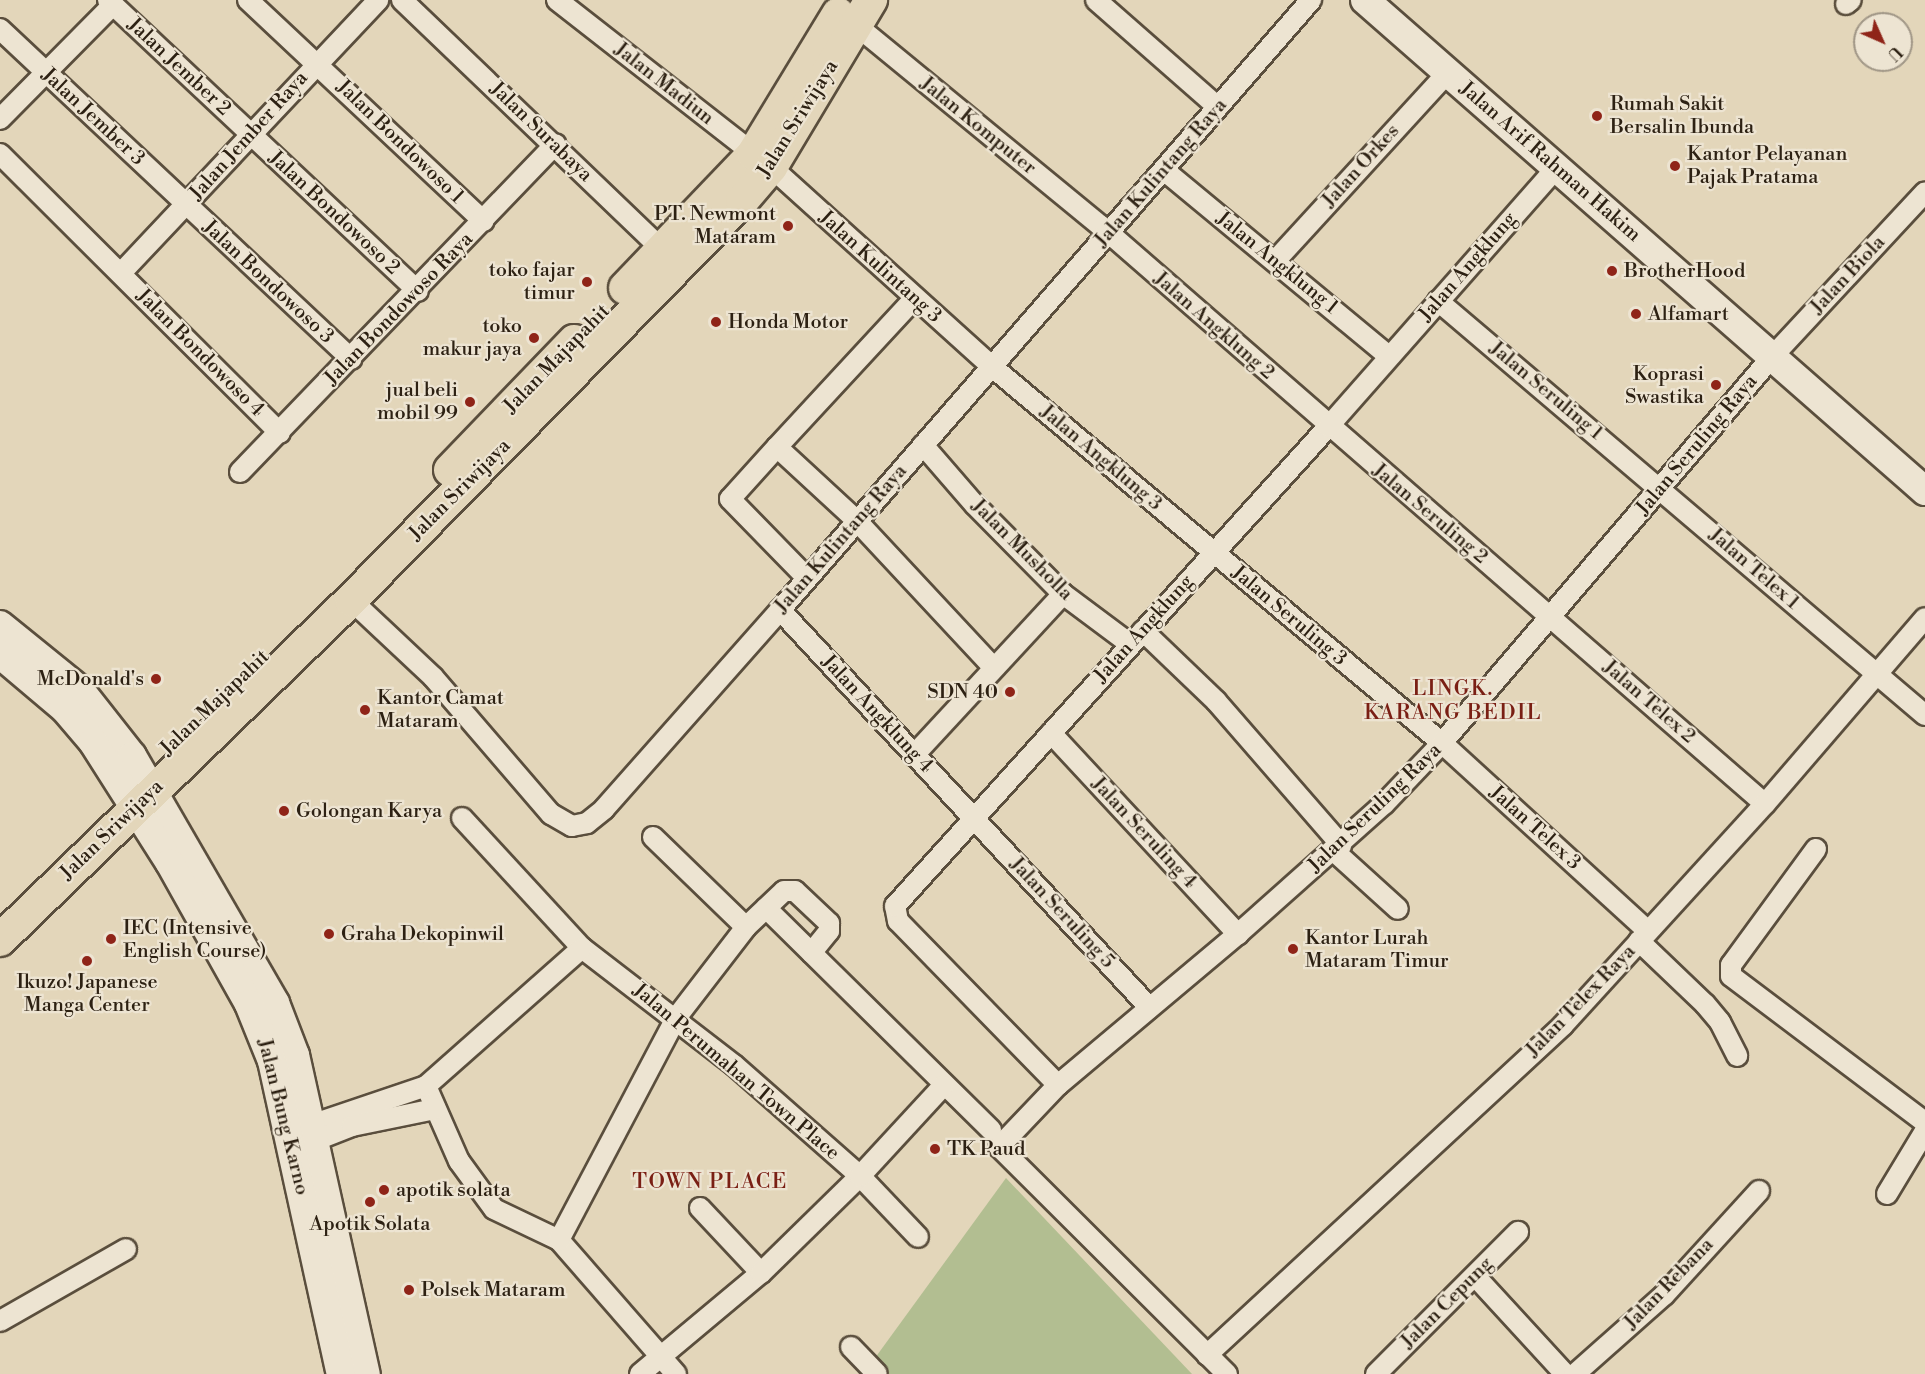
<!DOCTYPE html>
<html>
<head>
<meta charset="utf-8">
<style>
	body { margin:0 }
	#map { position:relative; width:1925px; height:1374px; overflow:hidden; background:#e3d6ba; font-family:"Libre Bodoni",serif }
	div>[style] { position:absolute }
	[style*='--x'] { left:calc(var(--x)*1px); top:calc(var(--y)*1px); width:calc(var(--w)*1px); rotate:calc(var(--a)*1deg) }
	.green>* { inset:0; background:#b2be91 }
	.roads { filter:drop-shadow(2px 0 #5a4e3d) drop-shadow(-2px 0 #5a4e3d) drop-shadow(0 2px #5a4e3d) drop-shadow(0 -2px #5a4e3d) }
	.street>* { height:20px; margin:-10px; padding:0 10px; transform-origin:10px; border-radius:10px; background:#ede4d2 }
	.secondary>* { height:28px; margin:-14px; padding:0 14px; transform-origin:14px; border-radius:14px; background:#ede4d2 }
	.primary>* { height:32px; margin:-16px; padding:0 16px; transform-origin:16px; border-radius:16px; background:#e3d6ba }
	.dots>* { width:16px; height:16px; translate:-50% -50%; box-sizing:border-box; border:3px solid #ede4d2; border-radius:50% }
	span { translate:-50% -50%; white-space:nowrap; text-align:center; line-height:1.15; -webkit-text-stroke:4.5px #ede4d2; paint-order:stroke }
	.street-label { font-size:20px; color:#2d2113 }
	.poi-label { font-size:20px; color:#2d2113 }
	.left { translate:0 -50%; text-align:left }
	.right { translate:-100% -50%; text-align:right }
	.neighbourhood-label { font-size:21px; color:#7a1f14; letter-spacing:1.5px }
	.north { position:absolute; left:1853px; top:12px; width:60px; height:60px; box-sizing:border-box; background:#ede4d2; border:2px solid #a09686; border-radius:50%; rotate:135deg; font-size:16px; font-weight:700; line-height:24px; text-align:center; color:#2d2113 }
	.north::after { content:''; display:block; margin:auto; width:21px; height:27px; background:#8f2418; clip-path:polygon(50% 0,100% 100%,50% 72%,0 100%) }
</style>
</head>
<body>
<div id="map">
	<div class="green">
		<div style="clip-path:polygon(1006px 1178px,1192px 1374px,889px 1374px,875px 1358px)"></div>
	</div>
	<div class="roads">
		<div class="street">
			<div style="--x:108;--y:0;--w:425;--a:43.2"></div>
			<div style="--x:248;--y:0;--w:323;--a:43.2"></div>
			<div style="--x:402;--y:0;--w:368;--a:43.8"></div>
			<div style="--x:557;--y:0;--w:271;--a:38"></div>
			<div style="--x:771;--y:167;--w:295;--a:42.1"></div>
			<div style="--x:990;--y:365;--w:589;--a:39.91"></div>
			<div style="--x:1442;--y:743;--w:277;--a:42.4"></div>
			<div style="--x:1096;--y:0;--w:162;--a:41.3"></div>
			<div style="--x:1846;--y:4;--w:6;--a:-39"></div>
			<div style="--x:856;--y:25;--w:317;--a:39.4"></div>
			<div style="--x:1101;--y:226;--w:880;--a:41.04"></div>
			<div style="--x:0;--y:29;--w:482;--a:43.2"></div>
			<div style="--x:0;--y:119;--w:161;--a:-45.3"></div>
			<div style="--x:0;--y:154;--w:395;--a:44.9"></div>
			<div style="--x:1165;--y:171;--w:291;--a:39.6"></div>
			<div style="--x:1275;--y:261;--w:256;--a:-47.5"></div>
			<div style="--x:121;--y:273;--w:375;--a:-46.7"></div>
			<div style="--x:914;--y:299;--w:202;--a:132.8"></div>
			<div style="--x:777;--y:447;--w:108;--a:42.7"></div>
			<div style="--x:856;--y:520;--w:202;--a:47"></div>
			<div style="--x:1438;--y:301;--w:639;--a:40.37"></div>
			<div style="--x:923;--y:445;--w:79;--a:49.1"></div>
			<div style="--x:975;--y:505;--w:125;--a:45.3"></div>
			<div style="--x:1063;--y:594;--w:84;--a:36.7"></div>
			<div style="--x:777;--y:447;--w:70;--a:132.1"></div>
			<div style="--x:730;--y:499;--w:110;--a:45.7"></div>
			<div style="--x:240;--y:472;--w:455;--a:-46.1"></div>
			<div style="--x:351;--y:600;--w:112;--a:43.2"></div>
			<div style="--x:433;--y:677;--w:181;--a:49.3"></div>
			<div style="--x:551;--y:814;--w:24;--a:30"></div>
			<div style="--x:572;--y:826;--w:15;--a:-11"></div>
			<div style="--x:587;--y:823;--w:22;--a:-39"></div>
			<div style="--x:604;--y:809;--w:266;--a:-48.5"></div>
			<div style="--x:780;--y:610;--w:809;--a:-48.96"></div>
			<div style="--x:780;--y:610;--w:543;--a:47.09"></div>
			<div style="--x:1143;--y:631;--w:101;--a:43.8"></div>
			<div style="--x:1216;--y:701;--w:191;--a:49"></div>
			<div style="--x:1051;--y:733;--w:275;--a:47.1"></div>
			<div style="--x:914;--y:755;--w:219;--a:-47.2"></div>
			<div style="--x:462;--y:818;--w:177;--a:47.3"></div>
			<div style="--x:582;--y:948;--w:192;--a:37.6"></div>
			<div style="--x:734;--y:1065;--w:168;--a:41.4"></div>
			<div style="--x:860;--y:1176;--w:84;--a:46.4"></div>
			<div style="--x:653;--y:837;--w:129;--a:44.1"></div>
			<div style="--x:1816;--y:849;--w:144;--a:126.2"></div>
			<div style="--x:1731;--y:965;--w:11;--a:90"></div>
			<div style="--x:1731;--y:976;--w:243;--a:37"></div>
			<div style="--x:1334;--y:851;--w:86;--a:42.2"></div>
			<div style="--x:766;--y:908;--w:316;--a:44.6"></div>
			<div style="--x:1639;--y:941;--w:91;--a:43.7"></div>
			<div style="--x:1705;--y:1004;--w:23;--a:50"></div>
			<div style="--x:1720;--y:1022;--w:38;--a:63"></div>
			<div style="--x:1058;--y:1085;--w:229;--a:-134.3"></div>
			<div style="--x:898;--y:921;--w:15;--a:-101"></div>
			<div style="--x:895;--y:906;--w:646;--a:-47.89"></div>
			<div style="--x:1328;--y:427;--w:345;--a:-48.6"></div>
			<div style="--x:426;--y:1086;--w:82;--a:66.3"></div>
			<div style="--x:459;--y:1161;--w:59;--a:53.9"></div>
			<div style="--x:494;--y:1209;--w:72;--a:25.5"></div>
			<div style="--x:559;--y:1240;--w:178;--a:48.9"></div>
			<div style="--x:311;--y:1125;--w:121;--a:-18.7"></div>
			<div style="--x:426;--y:1086;--w:208;--a:-41.5"></div>
			<div style="--x:314;--y:1141;--w:41;--a:-21.5"></div>
			<div style="--x:352;--y:1126;--w:85;--a:-11.6"></div>
			<div style="--x:1887;--y:1194;--w:74;--a:-58.9"></div>
			<div style="--x:700;--y:1208;--w:89;--a:46.8"></div>
			<div style="--x:559;--y:1240;--w:251;--a:-62.2"></div>
			<div style="--x:676;--y:1018;--w:115;--a:-52.4"></div>
			<div style="--x:746;--y:927;--w:52;--a:-43.5"></div>
			<div style="--x:784;--y:891;--w:11;--a:0"></div>
			<div style="--x:795;--y:891;--w:47;--a:43.3"></div>
			<div style="--x:829;--y:923;--w:8;--a:90"></div>
			<div style="--x:829;--y:931;--w:28;--a:129"></div>
			<div style="--x:1475;--y:1276;--w:133;--a:47.4"></div>
			<div style="--x:0;--y:1321;--w:145;--a:-29.7"></div>
			<div style="--x:851;--y:1347;--w:37;--a:46"></div>
			<div style="--x:1207;--y:1355;--w:485;--a:-42.8"></div>
			<div style="--x:1563;--y:1025;--w:299;--a:-47.6"></div>
			<div style="--x:1765;--y:804;--w:245;--a:-49.3"></div>
			<div style="--x:640;--y:1374;--w:158;--a:-39.9"></div>
			<div style="--x:761;--y:1273;--w:139;--a:-44.4"></div>
			<div style="--x:860;--y:1176;--w:122;--a:-47.3"></div>
			<div style="--x:1227;--y:1374;--w:322;--a:-135.1"></div>
			<div style="--x:999;--y:1147;--w:86;--a:-46.4"></div>
			<div style="--x:1058;--y:1085;--w:235;--a:-40"></div>
			<div style="--x:1238;--y:934;--w:195;--a:-41.7"></div>
			<div style="--x:1384;--y:804;--w:84;--a:-46.4"></div>
			<div style="--x:1442;--y:743;--w:506;--a:-49.48"></div>
			<div style="--x:1771;--y:358;--w:226;--a:-47.1"></div>
			<div style="--x:1376;--y:1374;--w:201;--a:-45"></div>
			<div style="--x:1575;--y:1374;--w:119;--a:-41.6"></div>
			<div style="--x:1664;--y:1295;--w:141;--a:-47.6"></div>
		</div>
		<div class="secondary">
			<div style="--x:1365;--y:0;--w:745;--a:41.24"></div>
			<div style="--x:0;--y:625;--w:103;--a:39.1"></div>
			<div style="--x:80;--y:690;--w:84;--a:51.8"></div>
			<div style="--x:132;--y:756;--w:285;--a:59.9"></div>
			<div style="--x:275;--y:1003;--w:56;--a:69"></div>
			<div style="--x:295;--y:1055;--w:327;--a:77.5"></div>
			<div style="--x:0;--y:654;--w:84;--a:40.2"></div>
			<div style="--x:64;--y:708;--w:45;--a:49.5"></div>
			<div style="--x:93;--y:742;--w:143;--a:57.5"></div>
			<div style="--x:170;--y:863;--w:162;--a:60.7"></div>
			<div style="--x:249;--y:1004;--w:61;--a:68"></div>
			<div style="--x:272;--y:1061;--w:321;--a:77.6"></div>
		</div>
		<div class="primary">
			<div style="--x:625;--y:288;--w:185;--a:-46.3"></div>
			<div style="--x:753;--y:154;--w:164;--a:-58.7"></div>
			<div style="--x:450;--y:470;--w:179;--a:-46.1"></div>
			<div style="--x:0;--y:940;--w:489;--a:-44.1"></div>
			<div style="--x:351;--y:600;--w:559;--a:-45.58"></div>
			<div style="--x:742;--y:201;--w:45;--a:-49.5"></div>
			<div style="--x:771;--y:167;--w:195;--a:-59.1"></div>
		</div>
	</div>
	<div class="dots">
		<div style="left:1597px;top:116px;background:#8f2418"></div>
		<div style="left:1675px;top:166px;background:#8f2418"></div>
		<div style="left:788px;top:226px;background:#8f2418"></div>
		<div style="left:1612px;top:271px;background:#8f2418"></div>
		<div style="left:587px;top:282px;background:#8f2418"></div>
		<div style="left:1636px;top:314px;background:#8f2418"></div>
		<div style="left:716px;top:322px;background:#8f2418"></div>
		<div style="left:534px;top:338px;background:#8f2418"></div>
		<div style="left:1716px;top:385px;background:#8f2418"></div>
		<div style="left:470px;top:402px;background:#8f2418"></div>
		<div style="left:156px;top:679px;background:#8f2418"></div>
		<div style="left:1010px;top:692px;background:#8f2418"></div>
		<div style="left:365px;top:710px;background:#8f2418"></div>
		<div style="left:284px;top:811px;background:#8f2418"></div>
		<div style="left:329px;top:934px;background:#8f2418"></div>
		<div style="left:111px;top:939px;background:#8f2418"></div>
		<div style="left:1293px;top:949px;background:#8f2418"></div>
		<div style="left:87px;top:961px;background:#8f2418"></div>
		<div style="left:935px;top:1149px;background:#8f2418"></div>
		<div style="left:384px;top:1190px;background:#8f2418"></div>
		<div style="left:370px;top:1202px;background:#8f2418"></div>
		<div style="left:409px;top:1290px;background:#8f2418"></div>
	</div>
	<div class="street-label">
		<span style="left:179px;top:67px;rotate:43deg">Jalan Jember 2</span>
		<span style="left:664px;top:84px;rotate:38deg">Jalan Madiun</span>
		<span style="left:93px;top:117px;rotate:43deg">Jalan Jember 3</span>
		<span style="left:798px;top:119px;rotate:-58deg">Jalan Sriwijaya</span>
		<span style="left:978px;top:126px;rotate:39deg">Jalan Komputer</span>
		<span style="left:541px;top:132px;rotate:44deg">Jalan Surabaya</span>
		<span style="left:249px;top:136px;rotate:-48deg">Jalan Jember Raya</span>
		<span style="left:400px;top:142px;rotate:44deg">Jalan Bondowoso 1</span>
		<span style="left:1550px;top:162px;rotate:41deg">Jalan Arif Rahman Hakim</span>
		<span style="left:1361px;top:166px;rotate:-48deg">Jalan Orkes</span>
		<span style="left:1161px;top:173px;rotate:-49deg">Jalan Kulintang Raya</span>
		<span style="left:334px;top:213px;rotate:43deg">Jalan Bondowoso 2</span>
		<span style="left:1277px;top:263px;rotate:39deg">Jalan Angklung 1</span>
		<span style="left:880px;top:267px;rotate:42deg">Jalan Kulintang 3</span>
		<span style="left:1468px;top:267px;rotate:-49deg">Jalan Angklung</span>
		<span style="left:1848px;top:275px;rotate:-47deg">Jalan Biola</span>
		<span style="left:268px;top:282px;rotate:43deg">Jalan Bondowoso 3</span>
		<span style="left:399px;top:309px;rotate:-46deg">Jalan Bondowoso Raya</span>
		<span style="left:1214px;top:326px;rotate:41deg">Jalan Angklung 2</span>
		<span style="left:200px;top:353px;rotate:45deg">Jalan Bondowoso 4</span>
		<span style="left:557px;top:359px;rotate:-46deg">Jalan Majapahit</span>
		<span style="left:1546px;top:391px;rotate:40deg">Jalan Seruling 1</span>
		<span style="left:1697px;top:445px;rotate:-50deg">Jalan Seruling Raya</span>
		<span style="left:1101px;top:458px;rotate:40deg">Jalan Angklung 3</span>
		<span style="left:460px;top:490px;rotate:-45deg">Jalan Sriwijaya</span>
		<span style="left:1430px;top:514px;rotate:40deg">Jalan Seruling 2</span>
		<span style="left:841px;top:539px;rotate:-49deg">Jalan Kulintang Raya</span>
		<span style="left:1022px;top:550px;rotate:45deg">Jalan Musholla</span>
		<span style="left:1754px;top:569px;rotate:41deg">Jalan Telex 1</span>
		<span style="left:1289px;top:616px;rotate:40deg">Jalan Seruling 3</span>
		<span style="left:1144px;top:629px;rotate:-48deg">Jalan Angklung</span>
		<span style="left:1649px;top:702px;rotate:41deg">Jalan Telex 2</span>
		<span style="left:215px;top:703px;rotate:-44deg">Jalan Majapahit</span>
		<span style="left:877px;top:714px;rotate:47deg">Jalan Angklung 4</span>
		<span style="left:1375px;top:808px;rotate:-44deg">Jalan Seruling Raya</span>
		<span style="left:1535px;top:828px;rotate:42deg">Jalan Telex 3</span>
		<span style="left:112px;top:830px;rotate:-44deg">Jalan Sriwijaya</span>
		<span style="left:1144px;top:833px;rotate:47deg">Jalan Seruling 4</span>
		<span style="left:1062px;top:913px;rotate:47deg">Jalan Seruling 5</span>
		<span style="left:1581px;top:1001px;rotate:-46deg">Jalan Telex Raya</span>
		<span style="left:736px;top:1072px;rotate:40deg">Jalan Perumahan Town Place</span>
		<span style="left:283px;top:1117px;rotate:76deg">Jalan Bung Karno</span>
		<span style="left:1669px;top:1284px;rotate:-46deg">Jalan Rebana</span>
		<span style="left:1447px;top:1303px;rotate:-45deg">Jalan Cepung</span>
	</div>
	<div class="poi-label">
		<span class="left" style="left:1610px;top:116px">Rumah Sakit<br>Bersalin Ibunda</span>
		<span class="left" style="left:1687px;top:166px">Kantor Pelayanan<br>Pajak Pratama</span>
		<span class="right" style="left:776px;top:226px">PT. Newmont<br>Mataram</span>
		<span class="right" style="left:575px;top:282px">toko fajar<br>timur</span>
		<span class="left" style="left:1624px;top:271px">BrotherHood</span>
		<span class="left" style="left:1648px;top:314px">Alfamart</span>
		<span class="left" style="left:728px;top:322px">Honda Motor</span>
		<span class="right" style="left:522px;top:338px">toko<br>makur jaya</span>
		<span class="right" style="left:1704px;top:386px">Koprasi<br>Swastika</span>
		<span class="right" style="left:458px;top:402px">jual beli<br>mobil 99</span>
		<span class="right" style="left:144px;top:679px">McDonald's</span>
		<span class="right" style="left:998px;top:692px">SDN 40</span>
		<span class="left" style="left:377px;top:710px">Kantor Camat<br>Mataram</span>
		<span class="left" style="left:296px;top:811px">Golongan Karya</span>
		<span class="left" style="left:123px;top:940px">IEC (Intensive<br>English Course)</span>
		<span class="left" style="left:341px;top:934px">Graha Dekopinwil</span>
		<span class="left" style="left:1305px;top:950px">Kantor Lurah<br>Mataram Timur</span>
		<span style="left:87px;top:994px">Ikuzo! Japanese<br>Manga Center</span>
		<span class="left" style="left:947px;top:1149px">TK Paud</span>
		<span class="left" style="left:396px;top:1190px">apotik solata</span>
		<span style="left:370px;top:1224px">Apotik Solata</span>
		<span class="left" style="left:421px;top:1290px">Polsek Mataram</span>
	</div>
	<div class="neighbourhood-label">
		<span style="left:1453px;top:701px">LINGK.<br>KARANG BEDIL</span>
		<span style="left:710px;top:1182px">TOWN PLACE</span>
	</div>
	<div class="north">U</div>
</div>
</body>
</html>
